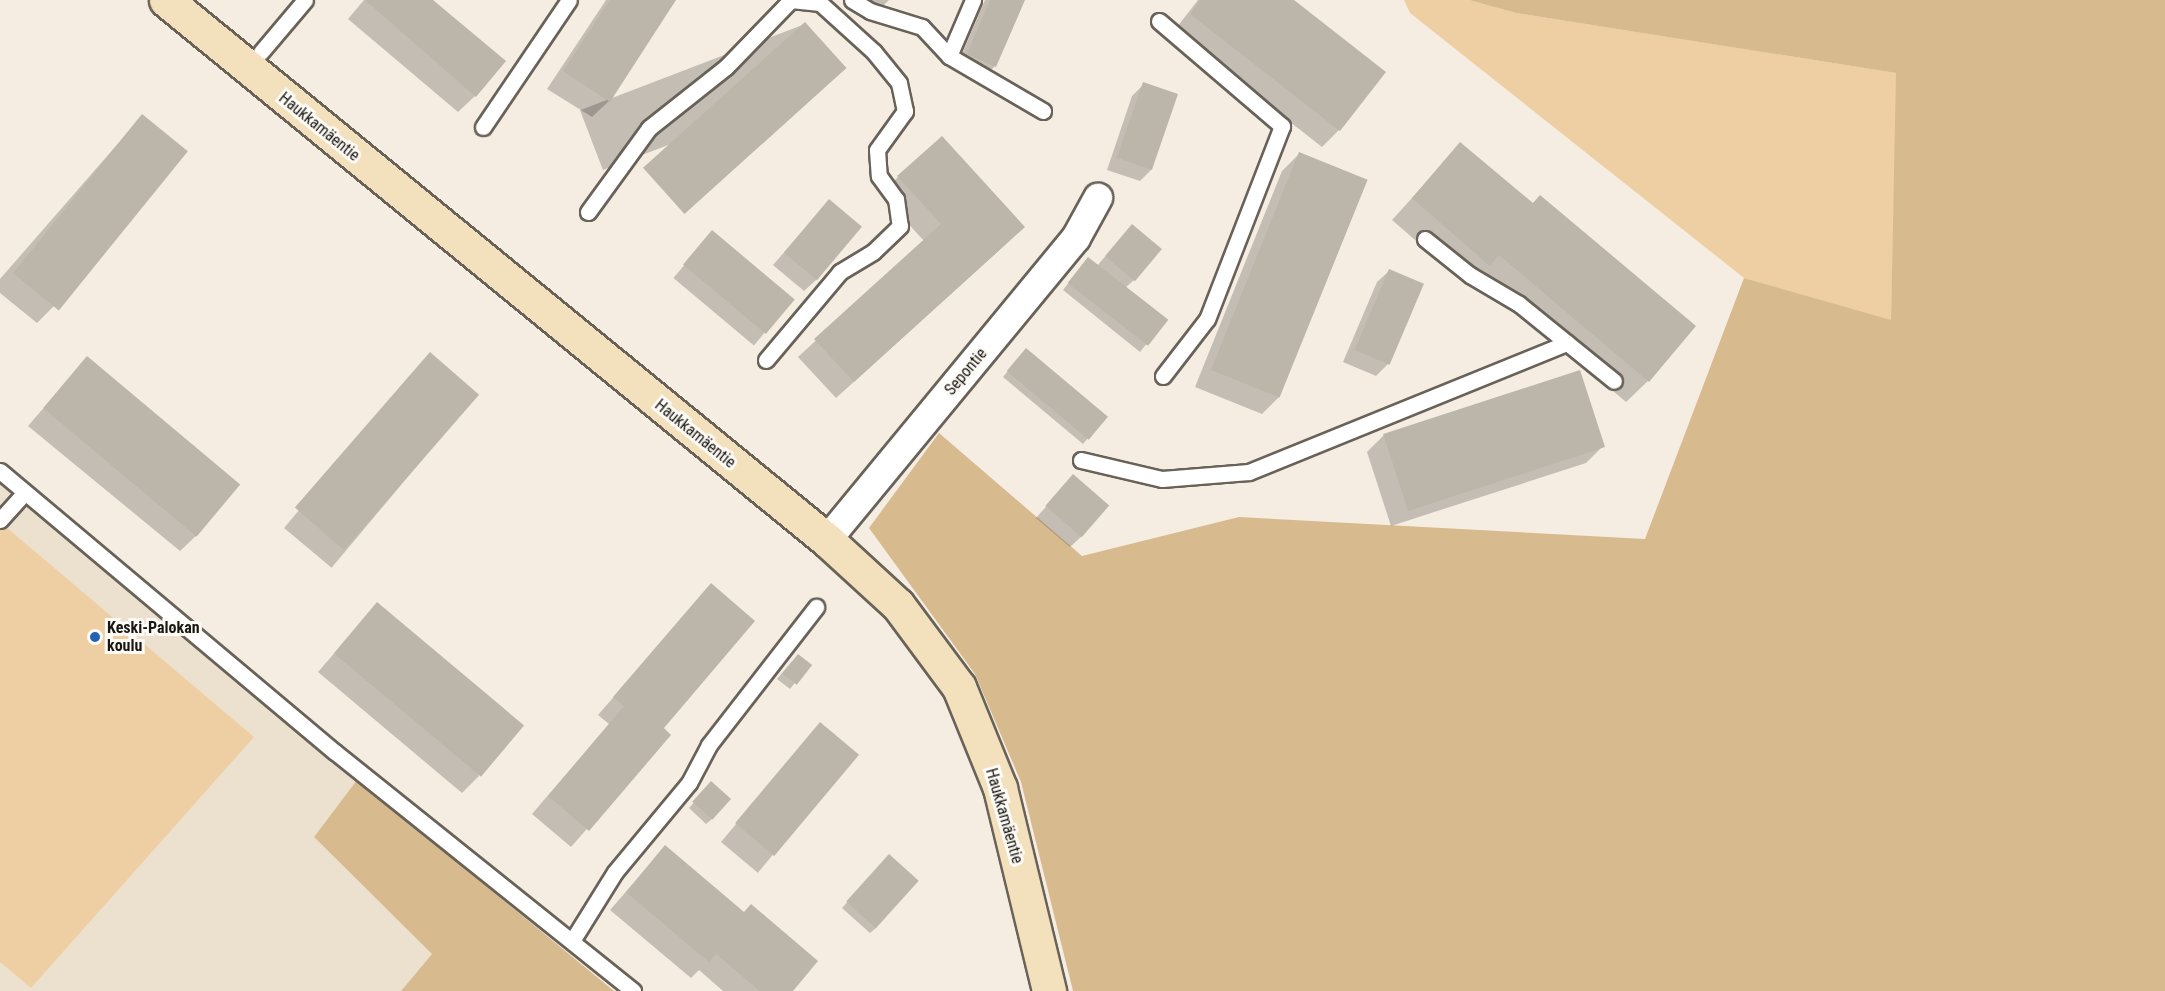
<!DOCTYPE html>
<html>
<head>
<meta charset="utf-8">
<style>
	body { margin:0 }
	#map { position:relative; width:2165px; height:991px; overflow:hidden; background:#f5ede2; font-family:"Roboto Condensed",sans-serif }
	div>[style] { position:absolute }
	[style*='--x'] { left:calc(var(--x)*1px); top:calc(var(--y)*1px); width:calc(var(--w)*1px); rotate:calc(var(--a)*1deg) }
	.built>* { inset:0; background:#ece0ce }
	.green>* { inset:0; background:#eecfa4 }
	.forest>* { inset:0; background:#d8ba8f }
	.shadow>* { inset:0; background:#0003; transform-origin:0 0 }
	.building>* { inset:0; background:#bcb5aa; transform-origin:0 0 }
	.roads { filter:drop-shadow(2px 0 #696258) drop-shadow(-2px 0 #696258) drop-shadow(0 2px #696258) drop-shadow(0 -2px #696258) }
	.lane>* { height:15px; margin:-7.5px; padding:0 7.5px; transform-origin:7.5px; border-radius:7.5px; background:#fff }
	.street>* { height:28px; margin:-14px; padding:0 14px; transform-origin:14px; border-radius:14px; background:#fff }
	.secondary>* { height:33px; margin:-16.5px; padding:0 16.5px; transform-origin:16.5px; border-radius:16.5px; background:#f3e0bc }
	.dots>* { width:16px; height:16px; translate:-50% -50%; box-sizing:border-box; border:3px solid #fefbf6; border-radius:50% }
	span { translate:-50% -50%; white-space:nowrap; text-align:center; line-height:1.15; -webkit-text-stroke:6px #fefbf6; paint-order:stroke }
	.street-label { font-size:16px; color:#191713 }
	.poi-label { font-size:16px; color:#191713; font-weight:700 }
	.left { translate:0 -50%; text-align:left }
</style>
</head>
<body>
<div id="map">
	<div class="built">
		<div style="clip-path:polygon(0 469px,357px 780px,314px 837px,432px 954px,401px 991px,0 991px)"></div>
	</div>
	<div class="green">
		<div style="clip-path:polygon(1404px 0,1469px 0,1516px 13px,1897px 73px,1891px 321px,1744px 278px,1410px 13px)"></div>
		<div style="clip-path:polygon(0 522px,254px 737px,31px 988px,0 962px)"></div>
	</div>
	<div class="forest">
		<div style="clip-path:polygon(1469px 0,2165px 0,2165px 991px,1073px 991px,1021px 782px,975px 674px,869px 528px,939px 433px,1082px 556px,1239px 517px,1645px 539px,1744px 278px,1891px 320px,1896px 73px,1516px 13px)"></div>
		<div style="clip-path:polygon(357px 780px,614px 991px,401px 991px,432px 954px,314px 837px)"></div>
	</div>
	<div class="shadow">
		<div style="clip-path:polygon(364px 0,430px 0,475px 96px,458px 112px,348px 19px)"></div>
		<div style="clip-path:polygon(606px 0,675px 0,609px 101px,592px 117px,547px 89px)"></div>
		<div style="clip-path:polygon(852px 0,889px 0,878px 11px)"></div>
		<div style="clip-path:polygon(985px 0,1023px 0,995px 66px,984px 77px,957px 66px)"></div>
		<div style="clip-path:polygon(1198px 0,1292px 0,1339px 130px,1322px 147px,1174px 31px)"></div>
		<div style="left:805px;top:24px;width:64px;height:241px;rotate:69deg"></div>
		<div style="clip-path:polygon(1144px 84px,1152px 169px,1140px 181px,1107px 170px,1132px 96px)"></div>
		<div style="clip-path:polygon(142px 116px,54px 306px,37px 323px,0 293px,0 279px)"></div>
		<div style="clip-path:polygon(1461px 144px,1648px 381px,1626px 402px,1478px 276px,1468px 286px,1392px 220px)"></div>
		<div style="clip-path:polygon(1299px 154px,1279px 397px,1262px 414px,1195px 387px,1282px 171px)"></div>
		<div style="clip-path:polygon(898px 177px,1006px 244px,836px 398px,798px 357px,924px 241px,881px 194px)"></div>
		<div style="clip-path:polygon(829px 201px,816px 280px,804px 291px,773px 265px)"></div>
		<div style="left:712px;top:232px;width:105px;height:60px;rotate:40deg"></div>
		<div style="clip-path:polygon(1121px 238px,1134px 280px,1125px 288px,1165px 321px,1140px 352px,1063px 290px,1083px 264px,1097px 266px)"></div>
		<div style="clip-path:polygon(1389px 271px,1388px 364px,1376px 376px,1343px 362px,1377px 282px)"></div>
		<div style="left:430px;top:354px;width:62px;height:227px;rotate:40deg"></div>
		<div style="clip-path:polygon(1021px 355px,1106px 416px,1083px 444px,1003px 377px)"></div>
		<div style="clip-path:polygon(87px 358px,197px 535px,180px 551px,28px 426px)"></div>
		<div style="clip-path:polygon(1384px 435px,1603px 446px,1586px 463px,1391px 526px,1367px 452px)"></div>
		<div style="clip-path:polygon(1073px 476px,1082px 536px,1070px 547px,1036px 518px)"></div>
		<div style="clip-path:polygon(711px 585px,662px 729px,669px 735px,571px 847px,532px 814px,609px 724px,598px 715px)"></div>
		<div style="clip-path:polygon(377px 604px,479px 776px,462px 793px,318px 672px)"></div>
		<div style="clip-path:polygon(792px 661px,809px 666px,790px 689px,777px 679px)"></div>
		<div style="left:820px;top:724px;width:48px;height:154px;rotate:40deg"></div>
		<div style="clip-path:polygon(706px 789px,712px 819px,706px 824px,689px 808px)"></div>
		<div style="clip-path:polygon(665px 847px,791px 991px,723px 991px,699px 970px,691px 978px,610px 910px)"></div>
		<div style="clip-path:polygon(884px 862px,876px 928px,870px 933px,842px 908px)"></div>
	</div>
	<div class="building">
		<div style="clip-path:polygon(365px 0,433px 0,506px 61px,476px 97px)"></div>
		<div style="clip-path:polygon(610px 0,676px 0,610px 102px,563px 71px)"></div>
		<div style="clip-path:polygon(990px 0,1025px 0,996px 67px,967px 54px)"></div>
		<div style="clip-path:polygon(1200px 0,1294px 0,1386px 72px,1340px 131px,1190px 14px)"></div>
		<div style="left:805px;top:22px;width:62px;height:218px;rotate:48deg"></div>
		<div style="left:1143px;top:82px;width:37px;height:80px;rotate:19deg"></div>
		<div style="left:142px;top:114px;width:59px;height:205px;rotate:39deg"></div>
		<div style="clip-path:polygon(942px 136px,1025px 227px,854px 382px,814px 339px,941px 224px,897px 176px)"></div>
		<div style="clip-path:polygon(1460px 142px,1533px 203px,1540px 195px,1696px 326px,1649px 382px,1499px 255px,1490px 266px,1412px 198px)"></div>
		<div style="left:1299px;top:152px;width:74px;height:235px;rotate:22deg"></div>
		<div style="left:829px;top:199px;width:43px;height:70px;rotate:40deg"></div>
		<div style="left:1132px;top:224px;width:39px;height:42px;rotate:40deg"></div>
		<div style="left:712px;top:230px;width:108px;height:45px;rotate:40deg"></div>
		<div style="left:1088px;top:257px;width:102px;height:33px;rotate:38deg"></div>
		<div style="left:1389px;top:269px;width:38px;height:88px;rotate:23deg"></div>
		<div style="left:1026px;top:348px;width:107px;height:30px;rotate:40deg"></div>
		<div style="left:430px;top:352px;width:65px;height:206px;rotate:41deg"></div>
		<div style="left:87px;top:356px;width:200px;height:68px;rotate:40deg"></div>
		<div style="left:1580px;top:370px;width:81px;height:207px;rotate:72deg"></div>
		<div style="left:1073px;top:474px;width:48px;height:42px;rotate:41deg"></div>
		<div style="clip-path:polygon(711px 583px,755px 621px,664px 728px,671px 735px,589px 831px,548px 796px,624px 706px,613px 697px)"></div>
		<div style="left:377px;top:602px;width:192px;height:67px;rotate:40deg"></div>
		<div style="left:798px;top:654px;width:18px;height:25px;rotate:38deg"></div>
		<div style="left:820px;top:722px;width:51px;height:132px;rotate:40deg"></div>
		<div style="left:711px;top:781px;width:27px;height:28px;rotate:42deg"></div>
		<div style="clip-path:polygon(665px 845px,744px 912px,751px 904px,818px 961px,793px 991px,760px 991px,716px 954px,709px 962px,626px 892px)"></div>
		<div style="left:889px;top:854px;width:40px;height:64px;rotate:42deg"></div>
	</div>
	<div class="roads">
		<div class="lane">
			<div style="--x:852;--y:0;--w:21;--a:31"></div>
			<div style="--x:870;--y:11;--w:54;--a:17.1"></div>
			<div style="--x:922;--y:27;--w:40;--a:47"></div>
			<div style="--x:949;--y:56;--w:109;--a:30.3"></div>
			<div style="--x:1159;--y:21;--w:162;--a:40.5"></div>
			<div style="--x:1282;--y:126;--w:207;--a:111.2"></div>
			<div style="--x:1207;--y:319;--w:72;--a:127.7"></div>
			<div style="--x:261;--y:52;--w:68;--a:-49.8"></div>
			<div style="--x:949;--y:56;--w:61;--a:-66.8"></div>
			<div style="--x:483;--y:127;--w:153;--a:-55.9"></div>
			<div style="--x:588;--y:212;--w:104;--a:-54"></div>
			<div style="--x:649;--y:128;--w:98;--a:-38.4"></div>
			<div style="--x:726;--y:67;--w:93;--a:-45.9"></div>
			<div style="--x:791;--y:0;--w:29;--a:6"></div>
			<div style="--x:820;--y:3;--w:73;--a:42.2"></div>
			<div style="--x:874;--y:52;--w:40;--a:51"></div>
			<div style="--x:899;--y:83;--w:29;--a:78"></div>
			<div style="--x:905;--y:111;--w:48;--a:125.7"></div>
			<div style="--x:877;--y:150;--w:26;--a:86"></div>
			<div style="--x:879;--y:176;--w:29;--a:54"></div>
			<div style="--x:896;--y:199;--w:27;--a:82"></div>
			<div style="--x:900;--y:226;--w:37;--a:136"></div>
			<div style="--x:873;--y:252;--w:39;--a:149"></div>
			<div style="--x:840;--y:272;--w:115;--a:130.1"></div>
			<div style="--x:1425;--y:239;--w:58;--a:38.7"></div>
			<div style="--x:1470;--y:275;--w:57;--a:30.6"></div>
			<div style="--x:1519;--y:304;--w:122;--a:39"></div>
			<div style="--x:1081;--y:460;--w:83;--a:13.2"></div>
			<div style="--x:1162;--y:479;--w:87;--a:-4.6"></div>
			<div style="--x:1249;--y:472;--w:343;--a:-22.1"></div>
			<div style="--x:0;--y:471;--w:437;--a:40"></div>
			<div style="--x:335;--y:752;--w:382;--a:38.7"></div>
			<div style="--x:0;--y:520;--w:36;--a:-48"></div>
			<div style="--x:572;--y:941;--w:81;--a:-58.1"></div>
			<div style="--x:615;--y:872;--w:116;--a:-50.3"></div>
			<div style="--x:689;--y:783;--w:43;--a:-62.2"></div>
			<div style="--x:709;--y:745;--w:175;--a:-52.2"></div>
		</div>
		<div class="street">
			<div style="--x:827;--y:540;--w:391;--a:-50.5"></div>
			<div style="--x:1076;--y:238;--w:46;--a:-61.2"></div>
		</div>
		<div class="secondary">
			<div style="--x:166;--y:0;--w:854;--a:39.25"></div>
			<div style="--x:827;--y:540;--w:96;--a:42.5"></div>
			<div style="--x:898;--y:605;--w:102;--a:53.4"></div>
			<div style="--x:959;--y:687;--w:109;--a:67.9"></div>
			<div style="--x:1000;--y:788;--w:209;--a:76.4"></div>
		</div>
	</div>
	<div class="dots">
		<div style="left:95px;top:637px;background:#2162b3"></div>
	</div>
	<div class="street-label">
		<span style="left:319px;top:127px;rotate:39deg">Haukkamäentie</span>
		<span style="left:966px;top:372px;rotate:-50deg">Sepontie</span>
		<span style="left:695px;top:434px;rotate:39deg">Haukkamäentie</span>
		<span style="left:1004px;top:816px;rotate:74deg">Haukkamäentie</span>
	</div>
	<div class="poi-label">
		<span class="left" style="left:107px;top:637px">Keski-Palokan<br>koulu</span>
	</div>
</div>
</body>
</html>
